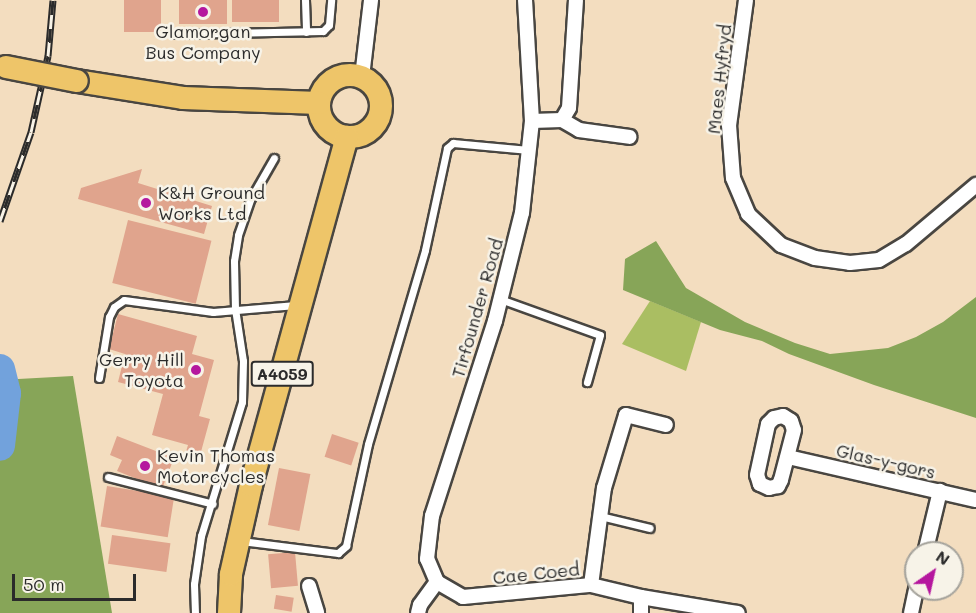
<!DOCTYPE html>
<html>
<head>
<meta charset="utf-8">
<style>
	body { margin:0 }
	#map { position:relative; width:976px; height:613px; overflow:hidden; background:#f3ddbf; font-family:Mali,sans-serif }
	div>[style] { position:absolute }
	[style*='--x'] { left:calc(var(--x)*1px); top:calc(var(--y)*1px); width:calc(var(--w)*1px); rotate:calc(var(--a)*1deg) }
	.green>* { inset:0; background:#aabe62 }
	.forest>* { inset:0; background:#87a558 }
	.river>* { height:30px; margin:-15px; padding:0 15px; transform-origin:15px; border-radius:15px; background:#72a2dc }
	.building>* { inset:0; background:#e0a48d; transform-origin:0 0 }
	.roads { filter:drop-shadow(2px 0 #494641) drop-shadow(-2px 0 #494641) drop-shadow(0 2px #494641) drop-shadow(0 -2px #494641) }
	.lane>* { height:7px; margin:-3.5px; padding:0 3.5px; transform-origin:3.5px; border-radius:3.5px; background:#fff }
	.street>* { height:14px; margin:-7px; padding:0 7px; transform-origin:7px; border-radius:7px; background:#fff }
	.primary>* { height:22px; margin:-11px; padding:0 11px; transform-origin:11px; border-radius:11px; background:#eec569 }
	.primary>.ring { margin:-11px; padding:0; box-sizing:content-box; background:none; border:22px solid #eec569; border-radius:50% }
	.rail>* { height:7px; margin-top:-3.5px; transform-origin:0; background:repeating-linear-gradient(90deg,#f7f3e8 0 14px,#2b2b2b 0 28px); box-sizing:border-box; border-block:2px solid #2b2b2b }
	.bridges { filter:drop-shadow(2px 0 #494641) drop-shadow(-2px 0 #494641) drop-shadow(0 2px #494641) drop-shadow(0 -2px #494641) }
	.primary-bridge>* { height:22px; margin:-11px; padding:0 11px; transform-origin:11px; border-radius:11px; background:#eec569 }
	.dots>* { width:16px; height:16px; translate:-50% -50%; box-sizing:border-box; border:3px solid #f7f3e8; border-radius:50% }
	span { translate:-50% -50%; white-space:nowrap; text-align:center; line-height:1.15; -webkit-text-stroke:5px #f7f3e8; paint-order:stroke }
	.shield-label span { padding:2px 4px; background:#f7f3e8; border:2px solid; border-radius:4px; -webkit-text-stroke-width:0 }
	.shield-label { font-size:16px; color:#2b2b2b; font-weight:700 }
	.poi-label { font-size:18px; color:#2b2b2b }
	.left { translate:0 -50%; text-align:left }
	.right { translate:-100% -50%; text-align:right }
	.street-label { font-size:18px; color:#2b2b2b }
	.north { position:absolute; left:904px; top:541px; width:60px; height:60px; box-sizing:border-box; background:#f7f3e8; border:2px solid #a5a39c; border-radius:50%; rotate:34deg; font-size:16px; font-weight:700; line-height:24px; text-align:center; color:#2b2b2b }
	.north::after { content:''; display:block; margin:auto; width:21px; height:27px; background:#b5179e; clip-path:polygon(50% 0,100% 100%,50% 72%,0 100%) }
	.scale { position:absolute; left:12px; top:574px; width:124px; height:27px; box-sizing:border-box; border:3px solid #2b2b2b; border-top:0; padding-left:8px; font-size:18px; line-height:21px; white-space:nowrap; color:#2b2b2b; -webkit-text-stroke:4px #f7f3e8; paint-order:stroke }
</style>
</head>
<body>
<div id="map">
	<div class="green">
		<div style="clip-path:polygon(650px 301px,701px 322px,686px 371px,622px 344px)"></div>
	</div>
	<div class="forest">
		<div style="clip-path:polygon(656px 241px,686px 288px,745px 322px,795px 343px,830px 354px,888px 348px,916px 337px,943px 322px,976px 297px,976px 418px,874px 385px,789px 354px,762px 341px,720px 330px,623px 290px,625px 259px)"></div>
		<div style="clip-path:polygon(73px 376px,112px 613px,0 613px,0 380px)"></div>
	</div>
	<div class="river">
		<div style="--x:0;--y:369;--w:25;--a:76"></div>
		<div style="--x:6;--y:393;--w:53;--a:96.5"></div>
	</div>
	<div class="building">
		<div style="left:124px;top:0;width:37px;height:32px"></div>
		<div style="left:179px;top:0;width:48px;height:24px"></div>
		<div style="left:232px;top:0;width:47px;height:22px"></div>
		<div style="clip-path:polygon(142px 169px,138px 183px,212px 206px,204px 234px,78px 199px,81px 188px)"></div>
		<div style="left:128px;top:220px;width:86px;height:65px;rotate:14deg"></div>
		<div style="clip-path:polygon(118px 314px,197px 336px,192px 354px,214px 360px,199px 416px,210px 419px,199px 459px,185px 455px,188px 445px,152px 435px,163px 394px,118px 382px,125px 354px,109px 349px)"></div>
		<div style="left:332px;top:434px;width:28px;height:24px;rotate:18deg"></div>
		<div style="clip-path:polygon(117px 436px,174px 458px,162px 489px,117px 471px,122px 460px,110px 455px)"></div>
		<div style="left:279px;top:468px;width:32px;height:58px;rotate:11deg"></div>
		<div style="left:107px;top:486px;width:68px;height:41px;rotate:9deg"></div>
		<div style="left:112px;top:535px;width:59px;height:29px;rotate:8deg"></div>
		<div style="left:295px;top:552px;width:34px;height:27px;rotate:85deg"></div>
		<div style="left:276px;top:595px;width:18px;height:14px;rotate:9deg"></div>
	</div>
	<div class="roads">
		<div class="lane">
			<div style="--x:305;--y:0;--w:32;--a:88"></div>
			<div style="--x:176;--y:34;--w:147;--a:-1.2"></div>
			<div style="--x:323;--y:31;--w:8;--a:-45"></div>
			<div style="--x:329;--y:25;--w:25;--a:-85"></div>
			<div style="--x:500;--y:299;--w:106;--a:19.8"></div>
			<div style="--x:600;--y:335;--w:49;--a:105.5"></div>
			<div style="--x:99;--y:378;--w:62;--a:-80.7"></div>
			<div style="--x:109;--y:317;--w:11;--a:-63"></div>
			<div style="--x:114;--y:307;--w:12;--a:-35"></div>
			<div style="--x:124;--y:300;--w:90;--a:7.7"></div>
			<div style="--x:213;--y:312;--w:83;--a:-4.8"></div>
			<div style="--x:108;--y:477;--w:108;--a:14.4"></div>
			<div style="--x:600;--y:516;--w:51;--a:13.5"></div>
			<div style="--x:241;--y:541;--w:98;--a:7.1"></div>
			<div style="--x:338;--y:553;--w:11;--a:-41"></div>
			<div style="--x:346;--y:546;--w:104;--a:-77.8"></div>
			<div style="--x:368;--y:444;--w:202;--a:-73.6"></div>
			<div style="--x:425;--y:250;--w:104;--a:-77.8"></div>
			<div style="--x:447;--y:148;--w:8;--a:-40"></div>
			<div style="--x:453;--y:143;--w:76;--a:5.3"></div>
			<div style="--x:195;--y:613;--w:29;--a:-92"></div>
			<div style="--x:194;--y:584;--w:49;--a:-81.7"></div>
			<div style="--x:201;--y:536;--w:140;--a:-73"></div>
			<div style="--x:242;--y:402;--w:41;--a:-88.6"></div>
			<div style="--x:243;--y:361;--w:53;--a:-98.7"></div>
			<div style="--x:235;--y:309;--w:48;--a:-91.2"></div>
			<div style="--x:234;--y:261;--w:26;--a:-81"></div>
			<div style="--x:238;--y:235;--w:39;--a:-71"></div>
			<div style="--x:251;--y:198;--w:46;--a:-60.1"></div>
		</div>
		<div class="street">
			<div style="--x:746;--y:0;--w:126;--a:97.7"></div>
			<div style="--x:729;--y:125;--w:53;--a:85.7"></div>
			<div style="--x:733;--y:178;--w:39;--a:67"></div>
			<div style="--x:748;--y:214;--w:45;--a:43.2"></div>
			<div style="--x:781;--y:245;--w:36;--a:21"></div>
			<div style="--x:815;--y:258;--w:35;--a:8"></div>
			<div style="--x:850;--y:263;--w:29;--a:-6"></div>
			<div style="--x:879;--y:260;--w:31;--a:-31"></div>
			<div style="--x:906;--y:244;--w:92;--a:-40.1"></div>
			<div style="--x:362;--y:77;--w:78;--a:-83.3"></div>
			<div style="--x:562;--y:120;--w:14;--a:-60"></div>
			<div style="--x:569;--y:108;--w:108;--a:-86.3"></div>
			<div style="--x:532;--y:121;--w:30;--a:-2"></div>
			<div style="--x:562;--y:120;--w:20;--a:30"></div>
			<div style="--x:579;--y:130;--w:51;--a:7.8"></div>
			<div style="--x:783;--y:416;--w:9;--a:32"></div>
			<div style="--x:791;--y:421;--w:9;--a:72"></div>
			<div style="--x:794;--y:430;--w:52;--a:104.6"></div>
			<div style="--x:781;--y:480;--w:7;--a:117"></div>
			<div style="--x:778;--y:486;--w:9;--a:167"></div>
			<div style="--x:769;--y:488;--w:10;--a:-156"></div>
			<div style="--x:760;--y:484;--w:9;--a:-108"></div>
			<div style="--x:757;--y:475;--w:52;--a:-77.8"></div>
			<div style="--x:768;--y:424;--w:8;--a:-45"></div>
			<div style="--x:774;--y:418;--w:9;--a:-13"></div>
			<div style="--x:788;--y:457;--w:193;--a:12.9"></div>
			<div style="--x:925;--y:553;--w:64;--a:-76.4"></div>
			<div style="--x:437;--y:582;--w:30;--a:30"></div>
			<div style="--x:463;--y:597;--w:129;--a:-5.4"></div>
			<div style="--x:591;--y:585;--w:51;--a:13.5"></div>
			<div style="--x:641;--y:597;--w:98;--a:9.4"></div>
			<div style="--x:591;--y:585;--w:98;--a:-82.4"></div>
			<div style="--x:604;--y:488;--w:76;--a:-73.2"></div>
			<div style="--x:626;--y:415;--w:41;--a:14"></div>
			<div style="--x:309;--y:586;--w:28;--a:73"></div>
			<div style="--x:418;--y:613;--w:8;--a:-76"></div>
			<div style="--x:420;--y:605;--w:29;--a:-54"></div>
			<div style="--x:437;--y:582;--w:25;--a:-113"></div>
			<div style="--x:427;--y:559;--w:43;--a:-83.4"></div>
			<div style="--x:432;--y:516;--w:205;--a:-72.1"></div>
			<div style="--x:495;--y:321;--w:111;--a:-76"></div>
			<div style="--x:522;--y:213;--w:93;--a:-83.8"></div>
			<div style="--x:532;--y:121;--w:121;--a:-93.3"></div>
			<div style="--x:641;--y:613;--w:16;--a:-90"></div>
			<div style="--x:911;--y:613;--w:25;--a:-78"></div>
		</div>
		<div class="primary">
			<div class="ring" style="left:319px;top:75px;width:40px;height:40px"></div>
			<div style="--x:77;--y:81;--w:107;--a:9.1"></div>
			<div style="--x:183;--y:98;--w:136;--a:2.1"></div>
			<div style="--x:229;--y:613;--w:39;--a:-87"></div>
			<div style="--x:231;--y:574;--w:91;--a:-77.3"></div>
			<div style="--x:251;--y:485;--w:361;--a:-74.6"></div>
		</div>
	</div>
	<div class="rail">
		<div style="--x:0;--y:221;--w:94;--a:-70.8"></div>
		<div style="--x:31;--y:132;--w:78;--a:-77.4"></div>
		<div style="--x:48;--y:56;--w:56;--a:-84.9"></div>
	</div>
	<div class="bridges">
		<div class="primary-bridge">
			<div style="--x:6;--y:67;--w:72;--a:11.2"></div>
		</div>
	</div>
	<div class="dots">
		<div style="left:203px;top:12px;background:#b5179e"></div>
		<div style="left:146px;top:203px;background:#b5179e"></div>
		<div style="left:196px;top:370px;background:#b5179e"></div>
		<div style="left:145px;top:466px;background:#b5179e"></div>
	</div>
	<div class="shield-label">
		<span style="left:282px;top:374px">A4059</span>
	</div>
	<div class="poi-label">
		<span style="left:203px;top:42px">Glamorgan<br>Bus Company</span>
		<span class="left" style="left:158px;top:203px">K&amp;H Ground<br>Works Ltd</span>
		<span class="right" style="left:184px;top:370px">Gerry Hill<br>Toyota</span>
		<span class="left" style="left:157px;top:466px">Kevin Thomas<br>Motorcycles</span>
	</div>
	<div class="street-label">
		<span style="left:719px;top:79px;rotate:-84deg">Maes Hyfryd</span>
		<span style="left:477px;top:308px;rotate:-74deg">Tirfounder Road</span>
		<span style="left:886px;top:461px;rotate:13deg">Glas-y-gors</span>
		<span style="left:536px;top:573px;rotate:-6deg">Cae Coed</span>
	</div>
	<div class="north">N</div>
	<div class="scale">50 m</div>
</div>
</body>
</html>
